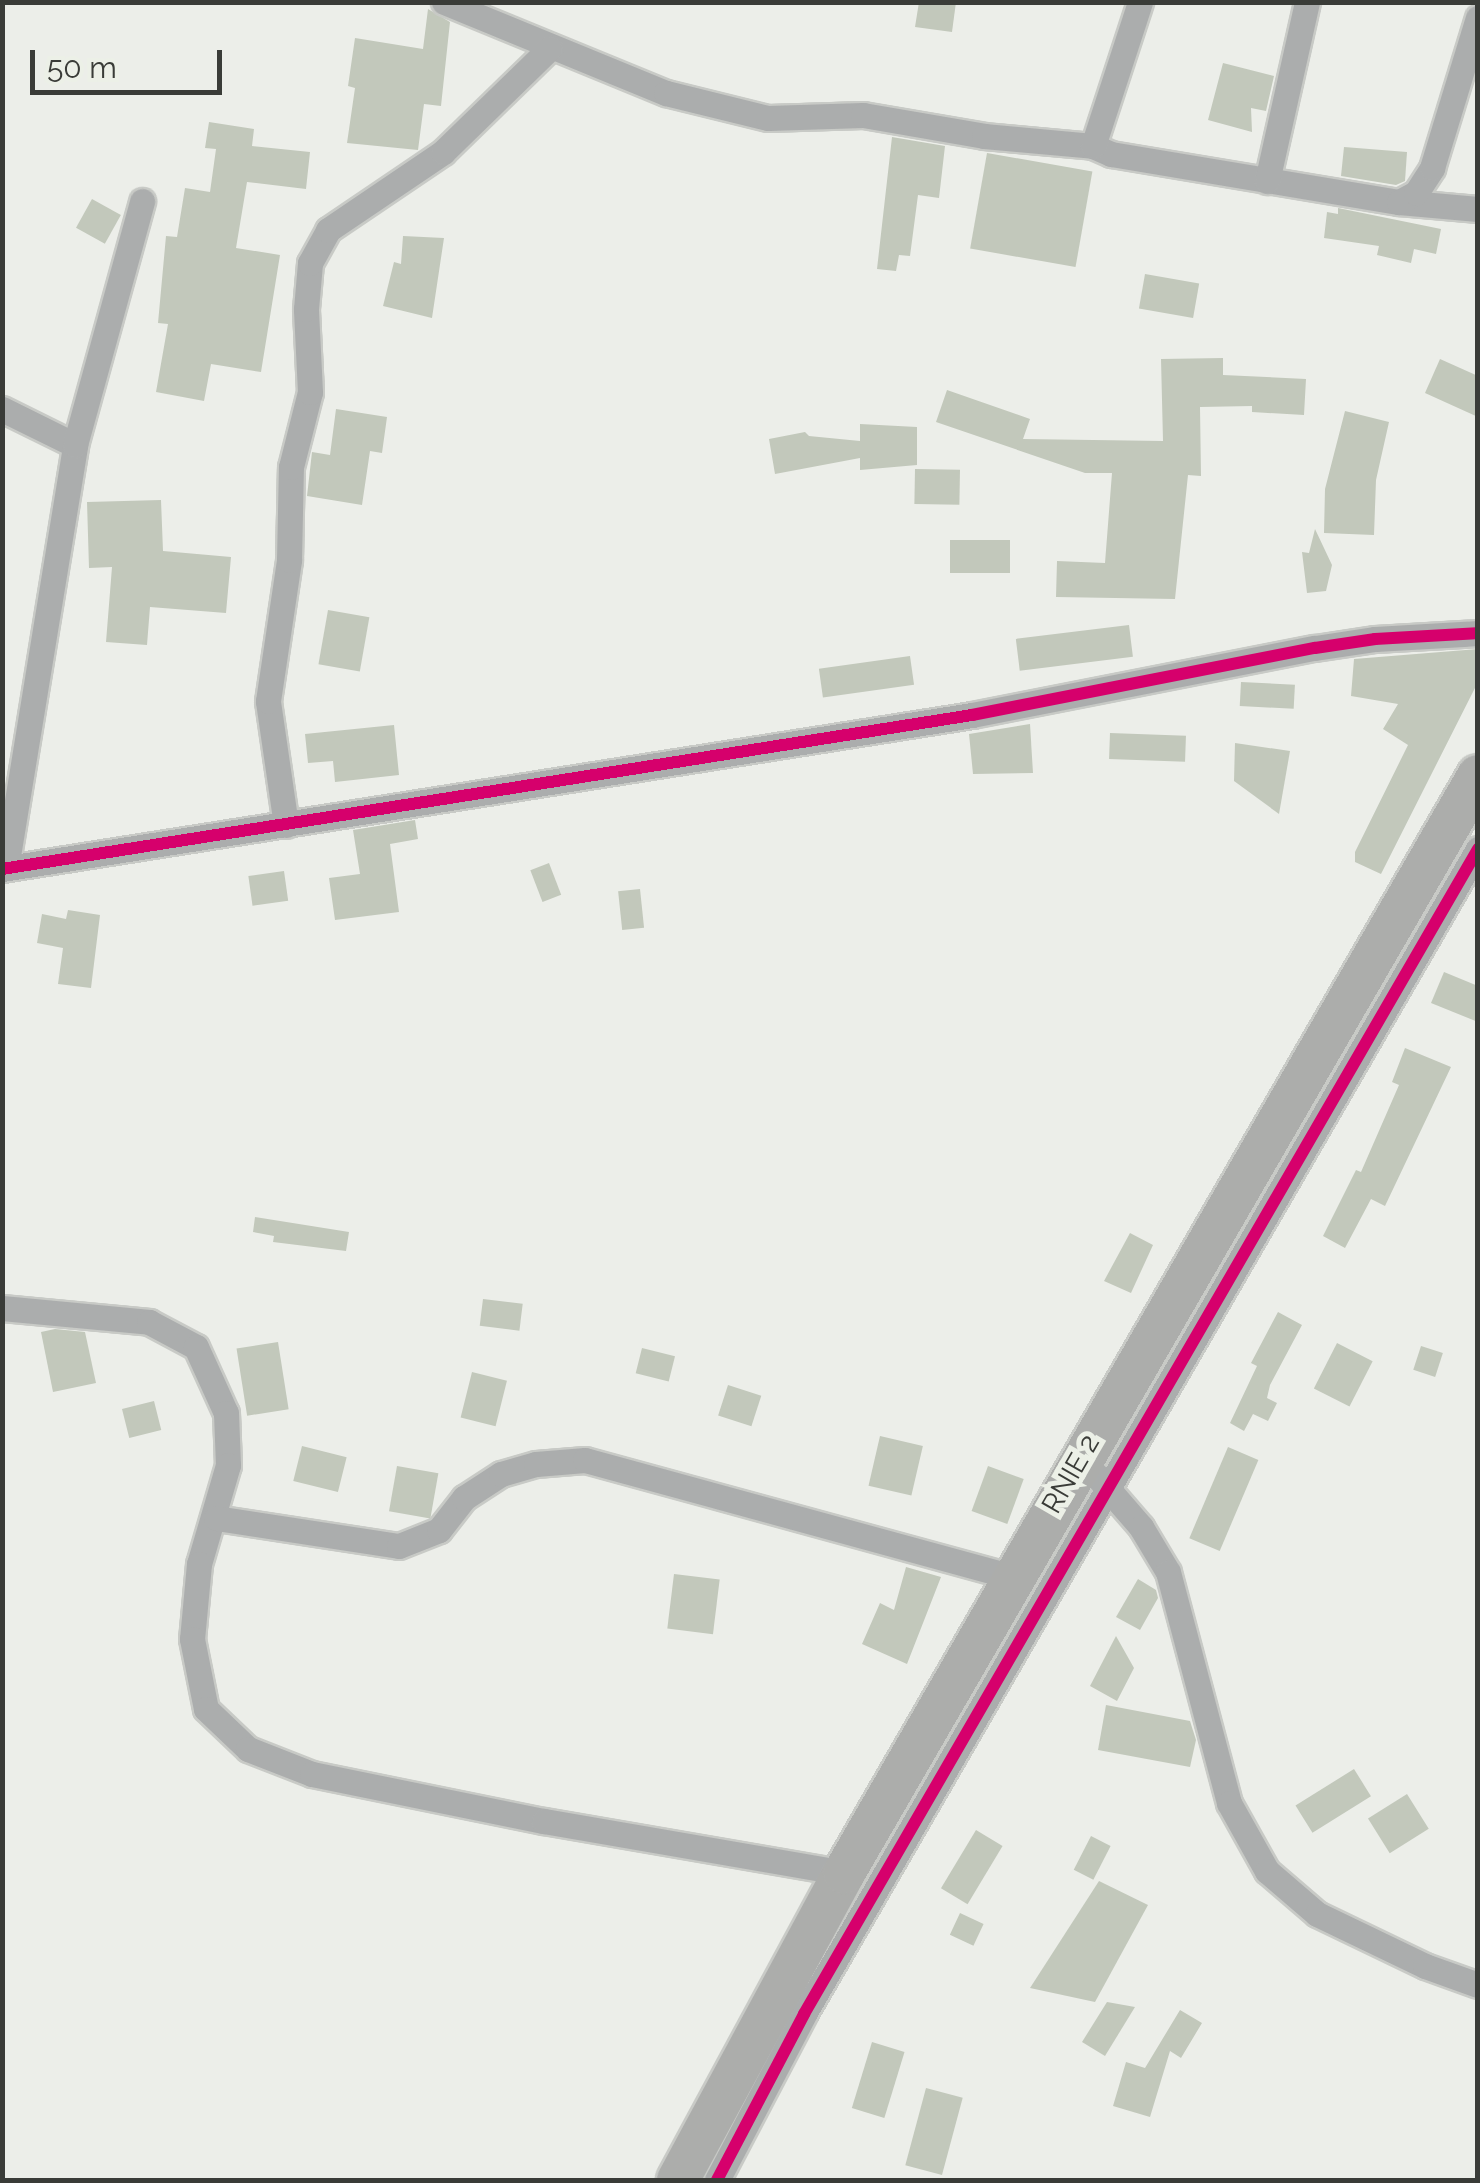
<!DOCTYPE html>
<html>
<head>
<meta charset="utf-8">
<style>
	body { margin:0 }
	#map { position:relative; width:1480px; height:2183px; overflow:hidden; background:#eceee9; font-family:Raleway,sans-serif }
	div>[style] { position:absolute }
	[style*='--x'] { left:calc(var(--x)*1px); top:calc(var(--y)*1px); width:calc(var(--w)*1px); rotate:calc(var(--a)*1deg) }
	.building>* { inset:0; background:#c2c8bb; transform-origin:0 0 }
	.roads { filter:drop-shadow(2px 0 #c8cac6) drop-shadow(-2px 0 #c8cac6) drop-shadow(0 2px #c8cac6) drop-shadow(0 -2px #c8cac6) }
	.minor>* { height:25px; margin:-12.5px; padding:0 12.5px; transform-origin:12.5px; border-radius:12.5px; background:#abadad }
	.trunk>* { height:42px; margin:-21px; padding:0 21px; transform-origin:21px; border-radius:21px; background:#acadab }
	.cycleway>* { height:12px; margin:-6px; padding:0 6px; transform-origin:6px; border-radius:6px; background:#d6006c }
	span { translate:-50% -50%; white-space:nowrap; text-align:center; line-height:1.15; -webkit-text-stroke:10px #ecf0e7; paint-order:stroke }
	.street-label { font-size:28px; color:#3a3c38 }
	.frame { position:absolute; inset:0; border:5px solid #3a3c38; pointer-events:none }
	.scale { position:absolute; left:30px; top:50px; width:192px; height:45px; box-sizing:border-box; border:5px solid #3a3c38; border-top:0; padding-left:12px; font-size:30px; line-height:35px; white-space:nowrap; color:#3a3c38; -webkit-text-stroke:8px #ecf0e7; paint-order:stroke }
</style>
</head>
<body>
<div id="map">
	<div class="building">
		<div style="clip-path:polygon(919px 2px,956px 2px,952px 32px,915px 27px)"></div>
		<div style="clip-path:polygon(428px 9px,450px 22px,441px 106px,424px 104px,418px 150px,347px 143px,355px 88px,348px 86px,355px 38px,423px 49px)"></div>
		<div style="clip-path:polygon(1223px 63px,1274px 76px,1266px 111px,1251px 108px,1252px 132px,1208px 120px)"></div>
		<div style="clip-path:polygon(209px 122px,254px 129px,252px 146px,310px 152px,306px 189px,247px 182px,236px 248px,280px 255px,261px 372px,211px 364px,204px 401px,156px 392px,168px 324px,158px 323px,166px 236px,177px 237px,185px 188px,210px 192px,216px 149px,205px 148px)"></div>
		<div style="clip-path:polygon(892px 137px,945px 146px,939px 198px,918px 195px,910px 256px,899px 255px,896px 271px,877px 269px)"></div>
		<div style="clip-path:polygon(1344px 147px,1407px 152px,1405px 181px,1396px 185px,1341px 176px)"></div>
		<div style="left:987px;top:153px;width:107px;height:97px;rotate:10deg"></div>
		<div style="left:92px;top:199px;width:33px;height:33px;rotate:29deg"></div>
		<div style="clip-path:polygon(1338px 208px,1441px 229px,1436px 254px,1414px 249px,1411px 263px,1377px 255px,1379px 246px,1324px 238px,1327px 212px,1338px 214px)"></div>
		<div style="clip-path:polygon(403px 236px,444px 238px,432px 318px,383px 306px,394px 262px,401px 264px)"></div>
		<div style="left:1145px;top:274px;width:55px;height:35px;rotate:10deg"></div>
		<div style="clip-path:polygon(1223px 358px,1223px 375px,1306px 379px,1304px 415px,1252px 412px,1252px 406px,1200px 407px,1201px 476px,1188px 475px,1175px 599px,1056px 597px,1057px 561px,1105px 563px,1112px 473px,1085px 473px,936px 422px,947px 390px,1030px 419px,1023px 439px,1163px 441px,1161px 359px)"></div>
		<div style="clip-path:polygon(1440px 359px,1478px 376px,1478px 417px,1425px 393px)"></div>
		<div style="clip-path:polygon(336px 409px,387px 417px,382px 453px,370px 451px,362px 505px,307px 496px,312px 452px,330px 455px)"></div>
		<div style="clip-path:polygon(1345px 411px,1389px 422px,1376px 480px,1374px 535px,1324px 533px,1325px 489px)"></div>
		<div style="clip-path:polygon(860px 424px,917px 427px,917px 465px,860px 470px,860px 458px,775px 474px,769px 439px,805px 432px,809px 436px,860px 441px)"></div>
		<div style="left:915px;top:469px;width:45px;height:35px;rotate:1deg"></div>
		<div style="clip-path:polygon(161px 500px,163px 551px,231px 557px,226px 613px,150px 607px,147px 645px,106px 642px,112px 567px,89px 568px,87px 502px)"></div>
		<div style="clip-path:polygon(1315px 529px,1332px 565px,1326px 591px,1307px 593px,1302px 552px,1309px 553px)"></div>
		<div style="left:1010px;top:540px;width:33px;height:60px;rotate:90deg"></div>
		<div style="left:328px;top:610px;width:42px;height:55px;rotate:10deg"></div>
		<div style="left:1129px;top:625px;width:32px;height:114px;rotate:83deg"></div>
		<div style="clip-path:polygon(1478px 649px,1478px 682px,1381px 874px,1355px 862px,1355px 852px,1408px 745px,1383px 729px,1398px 704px,1351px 696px,1354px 659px)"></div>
		<div style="left:910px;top:656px;width:29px;height:92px;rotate:82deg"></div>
		<div style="left:1241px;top:682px;width:54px;height:24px;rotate:3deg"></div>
		<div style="clip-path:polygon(1030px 724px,1033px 773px,973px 774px,969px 734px)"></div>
		<div style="clip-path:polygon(394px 725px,399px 775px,335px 782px,333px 761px,308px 763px,305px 734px)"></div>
		<div style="left:1110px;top:733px;width:76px;height:26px;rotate:2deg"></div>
		<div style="clip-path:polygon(1235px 743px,1290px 751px,1279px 814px,1234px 781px)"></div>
		<div style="clip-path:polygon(415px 820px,418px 839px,390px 844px,399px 912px,335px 920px,329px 878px,360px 874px,353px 830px)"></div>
		<div style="left:549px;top:863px;width:34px;height:20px;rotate:69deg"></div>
		<div style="left:284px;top:871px;width:30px;height:36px;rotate:82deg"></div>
		<div style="left:640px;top:889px;width:39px;height:22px;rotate:84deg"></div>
		<div style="clip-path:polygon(68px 910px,100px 915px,91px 988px,58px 984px,63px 948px,37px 943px,42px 914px,66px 919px)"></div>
		<div style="clip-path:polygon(1444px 972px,1478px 986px,1478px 1022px,1431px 1003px)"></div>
		<div style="clip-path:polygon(1405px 1048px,1451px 1067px,1385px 1206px,1371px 1199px,1345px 1248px,1323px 1236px,1356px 1170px,1361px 1172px,1399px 1085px,1392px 1082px)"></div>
		<div style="clip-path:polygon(255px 1217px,349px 1232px,346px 1251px,273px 1242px,274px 1236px,253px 1232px)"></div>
		<div style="clip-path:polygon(1130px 1233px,1153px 1245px,1131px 1293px,1104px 1281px)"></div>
		<div style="left:483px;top:1299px;width:40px;height:27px;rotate:7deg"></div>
		<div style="clip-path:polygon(1278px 1312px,1302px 1325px,1270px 1385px,1267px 1398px,1277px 1403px,1268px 1421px,1253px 1414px,1244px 1431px,1230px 1423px,1257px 1366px,1251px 1363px)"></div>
		<div style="clip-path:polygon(55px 1329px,85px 1332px,96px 1383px,53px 1392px,41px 1332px)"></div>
		<div style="left:278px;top:1342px;width:68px;height:42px;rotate:81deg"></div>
		<div style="left:1337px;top:1343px;width:40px;height:51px;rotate:27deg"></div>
		<div style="left:1421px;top:1346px;width:23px;height:25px;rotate:18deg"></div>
		<div style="left:642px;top:1348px;width:34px;height:26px;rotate:14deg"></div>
		<div style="left:472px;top:1372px;width:36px;height:47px;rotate:14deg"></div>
		<div style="left:728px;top:1385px;width:35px;height:32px;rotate:18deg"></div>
		<div style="left:154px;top:1401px;width:30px;height:33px;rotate:76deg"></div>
		<div style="left:880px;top:1436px;width:44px;height:51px;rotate:13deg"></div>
		<div style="left:302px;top:1446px;width:46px;height:36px;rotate:14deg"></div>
		<div style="left:1228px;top:1447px;width:33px;height:99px;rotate:23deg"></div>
		<div style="left:397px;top:1466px;width:42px;height:46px;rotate:10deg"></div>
		<div style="left:988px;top:1466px;width:38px;height:48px;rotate:20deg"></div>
		<div style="clip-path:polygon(906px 1567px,941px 1577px,907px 1664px,862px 1644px,880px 1603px,894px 1610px)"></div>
		<div style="left:674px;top:1574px;width:46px;height:55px;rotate:7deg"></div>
		<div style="clip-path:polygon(1138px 1579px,1156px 1590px,1158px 1598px,1140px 1630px,1116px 1617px)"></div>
		<div style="clip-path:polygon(1116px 1636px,1134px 1668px,1117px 1701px,1090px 1686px)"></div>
		<div style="clip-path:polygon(1106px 1705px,1190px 1721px,1196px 1740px,1190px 1767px,1098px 1750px)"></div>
		<div style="left:1354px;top:1769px;width:32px;height:69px;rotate:58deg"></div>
		<div style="left:1407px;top:1794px;width:41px;height:46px;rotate:58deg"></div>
		<div style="left:976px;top:1830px;width:31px;height:68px;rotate:31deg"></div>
		<div style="left:1091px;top:1836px;width:22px;height:38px;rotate:27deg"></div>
		<div style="clip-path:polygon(1099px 1881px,1148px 1905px,1095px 2002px,1030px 1988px)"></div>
		<div style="left:960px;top:1913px;width:26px;height:24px;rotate:25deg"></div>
		<div style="clip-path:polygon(1107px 2002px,1135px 2007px,1105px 2056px,1082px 2042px)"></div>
		<div style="clip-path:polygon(1180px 2010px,1202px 2023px,1181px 2058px,1170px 2051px,1150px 2117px,1113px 2106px,1126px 2062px,1145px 2068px)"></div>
		<div style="left:872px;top:2042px;width:34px;height:69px;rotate:17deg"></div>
		<div style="left:926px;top:2088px;width:38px;height:80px;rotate:15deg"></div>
	</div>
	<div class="roads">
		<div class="minor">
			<div style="--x:444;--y:2;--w:240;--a:22.3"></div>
			<div style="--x:666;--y:93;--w:105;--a:13.8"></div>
			<div style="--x:768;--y:118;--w:95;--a:-1.8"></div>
			<div style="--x:863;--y:115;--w:123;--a:9.8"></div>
			<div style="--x:984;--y:136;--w:109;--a:5.2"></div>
			<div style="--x:1093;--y:146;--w:20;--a:24"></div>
			<div style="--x:1111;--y:154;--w:292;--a:9.5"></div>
			<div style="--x:1399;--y:202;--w:79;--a:5.1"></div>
			<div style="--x:1093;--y:146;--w:151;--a:-71.9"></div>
			<div style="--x:1267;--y:181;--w:183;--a:-77.4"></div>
			<div style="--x:1399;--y:202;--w:19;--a:-28"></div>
			<div style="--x:1416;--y:193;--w:30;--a:-57"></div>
			<div style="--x:1432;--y:168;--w:157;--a:-73"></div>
			<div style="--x:2;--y:409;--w:81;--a:26.3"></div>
			<div style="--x:286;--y:825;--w:125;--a:-98.3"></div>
			<div style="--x:268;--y:701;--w:143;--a:-81.5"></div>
			<div style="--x:289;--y:560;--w:93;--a:-88.8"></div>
			<div style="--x:291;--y:467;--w:77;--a:-75.8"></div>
			<div style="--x:310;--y:392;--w:83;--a:-92.8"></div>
			<div style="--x:306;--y:309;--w:46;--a:-85"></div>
			<div style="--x:310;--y:263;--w:38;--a:-61"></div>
			<div style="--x:328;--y:230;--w:139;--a:-34.1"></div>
			<div style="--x:443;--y:152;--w:149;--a:-44.2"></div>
			<div style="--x:6;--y:868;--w:429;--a:-80.7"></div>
			<div style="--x:75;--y:445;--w:253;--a:-74.6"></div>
			<div style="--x:2;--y:869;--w:982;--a:-9.02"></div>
			<div style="--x:972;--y:715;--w:349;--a:-11.1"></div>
			<div style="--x:1315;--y:648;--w:61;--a:-8.5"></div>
			<div style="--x:1375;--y:639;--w:103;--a:-3.3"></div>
			<div style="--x:2;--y:1308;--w:148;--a:5.4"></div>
			<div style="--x:149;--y:1322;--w:53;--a:28"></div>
			<div style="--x:196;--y:1347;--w:72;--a:65.6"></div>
			<div style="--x:226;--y:1413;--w:52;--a:87.8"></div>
			<div style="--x:228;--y:1465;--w:103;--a:106.3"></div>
			<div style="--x:199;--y:1564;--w:75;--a:95.3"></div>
			<div style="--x:192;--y:1639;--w:71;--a:78.7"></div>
			<div style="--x:206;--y:1709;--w:58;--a:43.6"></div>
			<div style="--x:248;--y:1749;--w:69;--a:21.3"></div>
			<div style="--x:312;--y:1774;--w:237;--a:11.5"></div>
			<div style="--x:544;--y:1821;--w:304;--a:9.8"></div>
			<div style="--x:1096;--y:1475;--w:69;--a:49.1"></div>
			<div style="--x:1141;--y:1527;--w:52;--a:59"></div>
			<div style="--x:1168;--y:1572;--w:239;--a:75.2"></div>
			<div style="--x:1229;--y:1803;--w:78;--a:60.8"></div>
			<div style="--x:1267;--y:1871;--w:66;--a:40.7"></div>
			<div style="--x:1317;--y:1914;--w:120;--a:25.7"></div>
			<div style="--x:1425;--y:1966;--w:56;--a:19.7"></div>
			<div style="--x:216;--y:1518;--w:185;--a:8.7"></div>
			<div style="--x:399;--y:1546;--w:43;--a:-21.8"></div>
			<div style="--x:439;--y:1530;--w:41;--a:-52"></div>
			<div style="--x:464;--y:1498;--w:44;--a:-33"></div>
			<div style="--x:501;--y:1474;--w:36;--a:-16"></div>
			<div style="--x:536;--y:1464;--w:49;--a:-4.7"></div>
			<div style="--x:585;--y:1460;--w:443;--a:15.3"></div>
			<div style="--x:717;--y:2180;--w:187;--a:-62.3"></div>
			<div style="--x:804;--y:2014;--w:1346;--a:-59.95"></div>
		</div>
		<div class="trunk">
			<div style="--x:678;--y:2180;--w:349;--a:-61.6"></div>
			<div style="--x:844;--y:1873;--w:1267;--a:-59.97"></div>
		</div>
	</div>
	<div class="cycleway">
		<div style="--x:2;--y:869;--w:982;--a:-9.02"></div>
		<div style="--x:972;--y:715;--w:349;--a:-11.1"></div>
		<div style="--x:1315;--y:648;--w:61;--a:-8.5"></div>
		<div style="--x:1375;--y:639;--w:103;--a:-3.3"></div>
		<div style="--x:717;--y:2180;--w:187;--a:-62.3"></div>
		<div style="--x:804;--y:2014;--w:1346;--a:-59.95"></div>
	</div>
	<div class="street-label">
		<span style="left:1071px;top:1474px;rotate:-60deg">RNIE 2</span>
	</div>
	<div class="frame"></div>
	<div class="scale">50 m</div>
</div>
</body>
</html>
